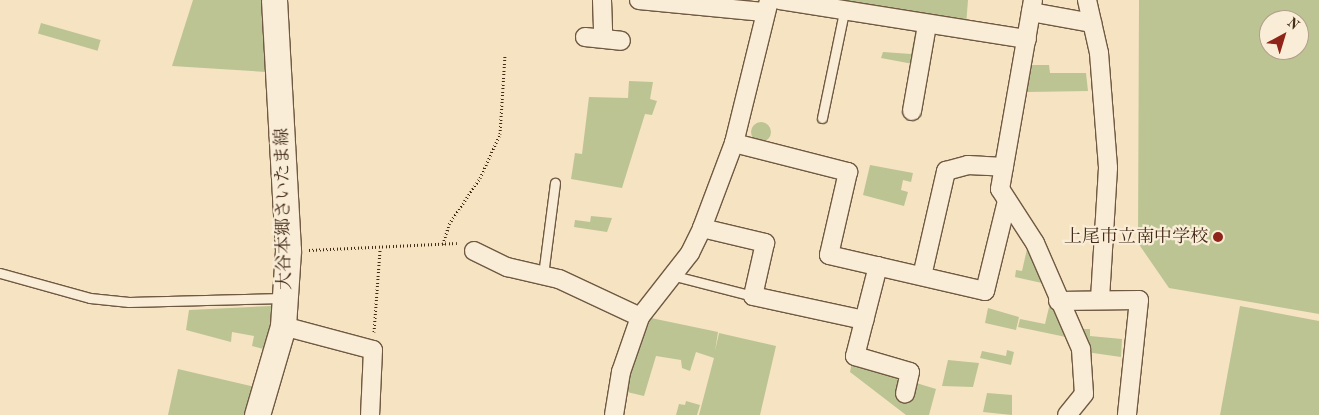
<!DOCTYPE html>
<html>
<head>
<meta charset="utf-8">
<style>
	body { margin:0 }
	#map { position:relative; width:1319px; height:415px; overflow:hidden; background:#f6e3c2; font-family:"Old Standard TT","Noto Serif JP",serif }
	div>[style] { position:absolute }
	[style*='--x'] { left:calc(var(--x)*1px); top:calc(var(--y)*1px); width:calc(var(--w)*1px); rotate:calc(var(--a)*1deg) }
	.green>* { inset:0; background:#bcc493; transform-origin:0 0 }
	.round { border-radius:50% }
	.path>* { height:3px; margin-top:-1.5px; transform-origin:0; background:repeating-linear-gradient(90deg,#442b18 0 1px,transparent 0 3.5px) }
	.roads { filter:drop-shadow(1px 0 #705942) drop-shadow(-1px 0 #705942) drop-shadow(0 1px #705942) drop-shadow(0 -1px #705942) }
	.lane>* { height:9px; margin:-4.5px; padding:0 4.5px; transform-origin:4.5px; border-radius:4.5px; background:#f9edd7 }
	.street>* { height:18px; margin:-9px; padding:0 9px; transform-origin:9px; border-radius:9px; background:#f9edd7 }
	.secondary>* { height:25px; margin:-12.5px; padding:0 12.5px; transform-origin:12.5px; border-radius:12.5px; background:#f9edd7 }
	.dots>* { width:14px; height:14px; translate:-50% -50%; box-sizing:border-box; border:2px solid #f9edd7; border-radius:50% }
	span { translate:-50% -50%; white-space:nowrap; text-align:center; line-height:1.15; -webkit-text-stroke:4.5px #f9edd7; paint-order:stroke }
	.street-label { font-size:18px; color:#442b18 }
	.poi-label { font-size:18px; color:#442b18 }
	.right { translate:-100% -50%; text-align:right }
	.north { position:absolute; left:1259px; top:10px; width:50px; height:50px; box-sizing:border-box; background:#f9edd7; border:1px solid #b19f8b; border-radius:50%; rotate:39deg; font-size:14px; font-weight:700; line-height:20px; text-align:center; color:#442b18 }
	.north::after { content:''; display:block; margin:auto; width:18px; height:22px; background:#8f2418; clip-path:polygon(50% 0,100% 100%,50% 72%,0 100%) }
</style>
</head>
<body>
<div id="map">
	<div class="green">
		<div style="clip-path:polygon(193px 0,262px 0,266px 72px,172px 66px)"></div>
		<div style="clip-path:polygon(830px 0,968px 0,966px 25px)"></div>
		<div style="clip-path:polygon(evenodd,1139px 0,1319px 0,1319px 314px,1169px 288px,1138px 243px,1139px 0,1269px 20px,1299px 20px,1299px 50px,1269px 50px,1269px 20px)"></div>
		<div style="left:41px;top:23px;width:62px;height:11px;rotate:16deg"></div>
		<div style="clip-path:polygon(915px 33px,919px 34px,913px 64px,881px 58px,883px 52px,911px 54px)"></div>
		<div style="clip-path:polygon(1032px 65px,1049px 65px,1050px 73px,1086px 73px,1088px 91px,1027px 92px)"></div>
		<div style="clip-path:polygon(629px 81px,653px 82px,650px 99px,657px 101px,652px 115px,645px 114px,622px 188px,571px 179px,575px 153px,582px 154px,589px 97px,628px 98px)"></div>
		<div class="round" style="left:751px;top:122px;width:20px;height:20px"></div>
		<div style="clip-path:polygon(870px 165px,913px 173px,911px 182px,903px 180px,901px 190px,908px 192px,904px 206px,863px 195px)"></div>
		<div style="clip-path:polygon(591px 216px,612px 218px,607px 232px,574px 227px,575px 220px,590px 222px)"></div>
		<div style="clip-path:polygon(1027px 249px,1042px 283px,1015px 277px,1016px 270px,1022px 271px)"></div>
		<div style="clip-path:polygon(1050px 303px,1066px 337px,1018px 327px,1020px 319px,1045px 324px)"></div>
		<div style="clip-path:polygon(271px 306px,273px 329px,267px 350px,252px 346px,254px 336px,232px 332px,231px 342px,186px 330px,189px 310px)"></div>
		<div style="clip-path:polygon(1240px 306px,1319px 321px,1319px 415px,1220px 415px)"></div>
		<div style="clip-path:polygon(988px 308px,1019px 317px,1016px 330px,985px 323px)"></div>
		<div style="clip-path:polygon(651px 318px,718px 332px,715px 351px,719px 333px,776px 346px,760px 415px,699px 415px,714px 358px,696px 352px,690px 371px,682px 368px,681px 360px,656px 356px,644px 396px,627px 392px,631px 367px)"></div>
		<div style="clip-path:polygon(1080px 329px,1090px 329px,1090px 336px,1122px 339px,1121px 357px,1086px 352px)"></div>
		<div style="clip-path:polygon(1007px 350px,1014px 352px,1011px 365px,980px 358px,982px 351px,1006px 356px)"></div>
		<div style="clip-path:polygon(948px 360px,979px 363px,973px 387px,942px 386px)"></div>
		<div style="clip-path:polygon(852px 362px,895px 376px,900px 383px,896px 393px,909px 397px,913px 382px,936px 389px,929px 415px,906px 415px,850px 372px)"></div>
		<div style="clip-path:polygon(178px 369px,255px 387px,246px 415px,168px 415px)"></div>
		<div style="clip-path:polygon(987px 393px,1012px 395px,1012px 415px,983px 412px)"></div>
		<div style="clip-path:polygon(686px 401px,700px 405px,697px 415px,676px 415px,679px 404px,685px 405px)"></div>
	</div>
	<div class="path">
		<div style="--x:443;--y:244;--w:21;--a:-73"></div>
		<div style="--x:449;--y:224;--w:55;--a:-56"></div>
		<div style="--x:480;--y:178;--w:48;--a:-65.6"></div>
		<div style="--x:500;--y:134;--w:79;--a:-86.4"></div>
		<div style="--x:309;--y:250;--w:148;--a:-2.7"></div>
		<div style="--x:374;--y:332;--w:82;--a:-85.8"></div>
	</div>
	<div class="roads">
		<div class="lane">
			<div style="--x:822;--y:118;--w:108;--a:-78.3"></div>
			<div style="--x:0;--y:273;--w:93;--a:15.5"></div>
			<div style="--x:90;--y:298;--w:39;--a:6"></div>
			<div style="--x:129;--y:302;--w:154;--a:-1.5"></div>
			<div style="--x:543;--y:275;--w:93;--a:-82.6"></div>
			<div style="--x:671;--y:275;--w:85;--a:14.4"></div>
		</div>
		<div class="street">
			<div style="--x:602;--y:0;--w:38;--a:88"></div>
			<div style="--x:639;--y:0;--w:125;--a:5.5"></div>
			<div style="--x:780;--y:0;--w:250;--a:9"></div>
			<div style="--x:1033;--y:0;--w:192;--a:99.9"></div>
			<div style="--x:1000;--y:189;--w:64;--a:57.1"></div>
			<div style="--x:1035;--y:243;--w:116;--a:66.5"></div>
			<div style="--x:1081;--y:349;--w:45;--a:86.2"></div>
			<div style="--x:1084;--y:394;--w:27;--a:129"></div>
			<div style="--x:1087;--y:0;--w:54;--a:77.2"></div>
			<div style="--x:1099;--y:53;--w:115;--a:85.5"></div>
			<div style="--x:1108;--y:168;--w:129;--a:93.5"></div>
			<div style="--x:1031;--y:12;--w:62;--a:10.2"></div>
			<div style="--x:585;--y:37;--w:36;--a:6"></div>
			<div style="--x:912;--y:111;--w:87;--a:-80.1"></div>
			<div style="--x:734;--y:143;--w:118;--a:14.3"></div>
			<div style="--x:848;--y:172;--w:85;--a:102.9"></div>
			<div style="--x:829;--y:255;--w:160;--a:13"></div>
			<div style="--x:985;--y:291;--w:93;--a:-76.3"></div>
			<div style="--x:702;--y:228;--w:65;--a:13.4"></div>
			<div style="--x:765;--y:243;--w:54;--a:102.8"></div>
			<div style="--x:753;--y:296;--w:114;--a:12.2"></div>
			<div style="--x:474;--y:251;--w:37;--a:26"></div>
			<div style="--x:507;--y:267;--w:53;--a:13"></div>
			<div style="--x:559;--y:279;--w:89;--a:25.1"></div>
			<div style="--x:878;--y:266;--w:93;--a:104.3"></div>
			<div style="--x:855;--y:356;--w:57;--a:16.2"></div>
			<div style="--x:910;--y:372;--w:22;--a:103"></div>
			<div style="--x:922;--y:276;--w:108;--a:-77.1"></div>
			<div style="--x:946;--y:171;--w:23;--a:-15"></div>
			<div style="--x:968;--y:165;--w:36;--a:3"></div>
			<div style="--x:1058;--y:301;--w:81;--a:-0.7"></div>
			<div style="--x:1139;--y:300;--w:116;--a:96"></div>
			<div style="--x:283;--y:326;--w:93;--a:14.9"></div>
			<div style="--x:373;--y:350;--w:65;--a:92.6"></div>
			<div style="--x:614;--y:415;--w:44;--a:-80.8"></div>
			<div style="--x:621;--y:372;--w:58;--a:-70.9"></div>
			<div style="--x:640;--y:317;--w:81;--a:-52"></div>
			<div style="--x:690;--y:253;--w:28;--a:-64"></div>
			<div style="--x:702;--y:228;--w:91;--a:-69.4"></div>
			<div style="--x:734;--y:143;--w:147;--a:-76.2"></div>
		</div>
		<div class="secondary">
			<div style="--x:257;--y:415;--w:93;--a:-73.7"></div>
			<div style="--x:283;--y:326;--w:76;--a:-86.2"></div>
			<div style="--x:288;--y:250;--w:250;--a:-93.2"></div>
		</div>
	</div>
	<div class="dots">
		<div style="left:1218px;top:237px;background:#8f2418"></div>
	</div>
	<div class="street-label">
		<span style="left:284px;top:209px;rotate:-91deg">大谷本郷さいたま線</span>
	</div>
	<div class="poi-label">
		<span class="right" style="left:1208px;top:237px">上尾市立南中学校</span>
	</div>
	<div class="north">N</div>
</div>
</body>
</html>
